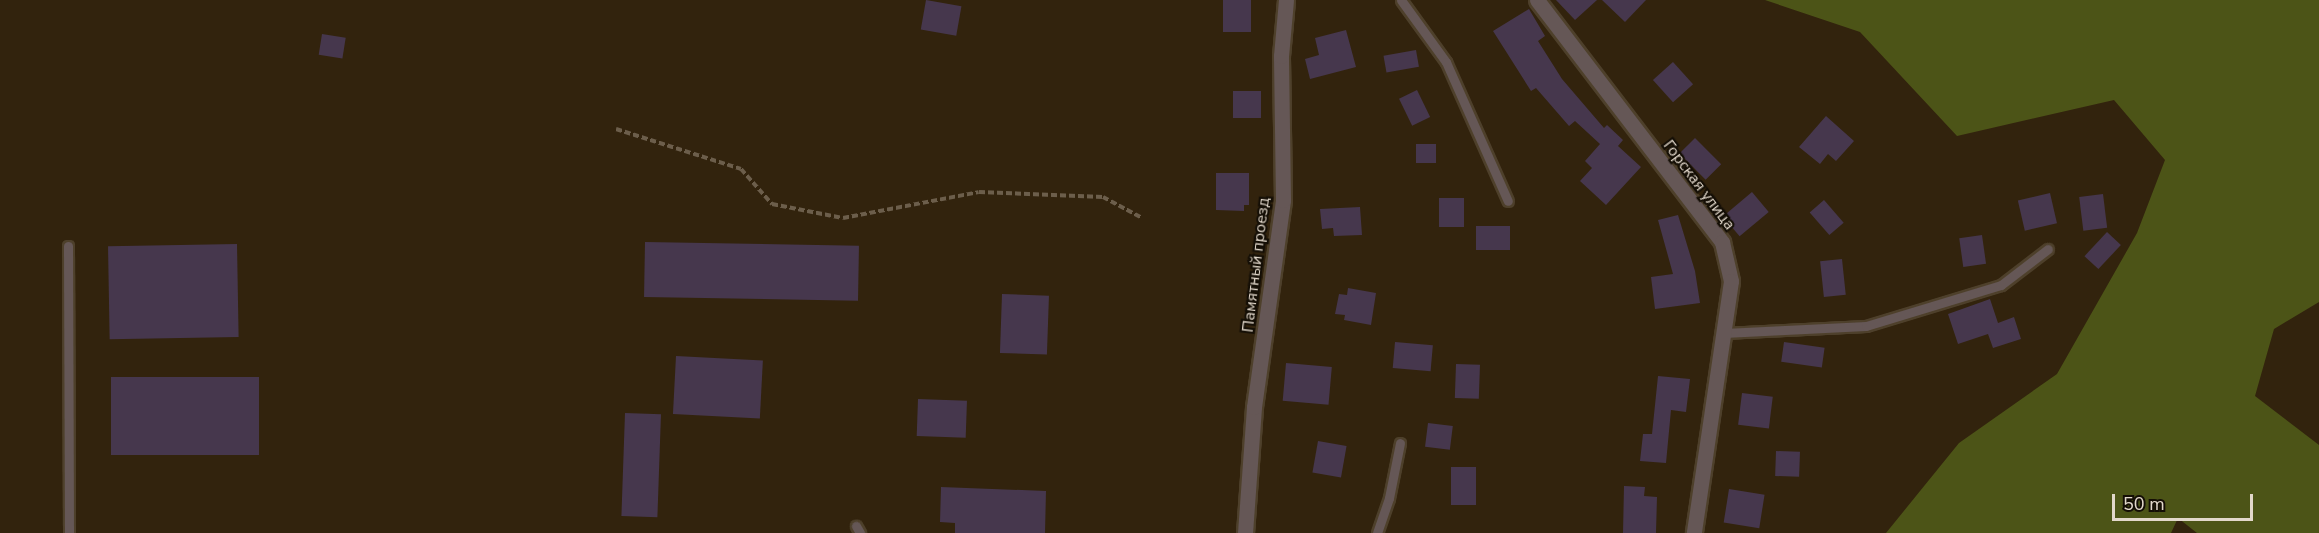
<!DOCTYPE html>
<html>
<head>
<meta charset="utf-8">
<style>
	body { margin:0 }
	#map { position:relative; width:2319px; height:533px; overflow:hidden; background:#32230d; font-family:"Nunito Sans",sans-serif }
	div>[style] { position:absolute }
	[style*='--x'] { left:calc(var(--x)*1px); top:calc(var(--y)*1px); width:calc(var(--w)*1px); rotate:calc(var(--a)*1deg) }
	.forest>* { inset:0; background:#4c5417 }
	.building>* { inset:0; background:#46374d; transform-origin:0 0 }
	.path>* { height:4px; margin-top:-2px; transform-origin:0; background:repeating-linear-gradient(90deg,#6c5e4b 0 6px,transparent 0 9px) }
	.roads { filter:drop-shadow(2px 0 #4e402b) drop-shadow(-2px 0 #4e402b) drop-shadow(0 2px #4e402b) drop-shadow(0 -2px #4e402b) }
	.lane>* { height:9px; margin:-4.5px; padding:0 4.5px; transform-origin:4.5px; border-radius:4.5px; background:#655756 }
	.street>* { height:15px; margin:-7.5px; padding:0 7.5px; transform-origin:7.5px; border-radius:7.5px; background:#655756 }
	span { translate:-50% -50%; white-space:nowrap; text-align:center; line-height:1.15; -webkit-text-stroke:4.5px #140e05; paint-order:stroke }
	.street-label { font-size:16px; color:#e2d8cb }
	.scale { position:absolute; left:2112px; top:494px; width:141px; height:27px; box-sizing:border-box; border:3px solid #e2d8cb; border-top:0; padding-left:8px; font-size:18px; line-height:21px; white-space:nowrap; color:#e2d8cb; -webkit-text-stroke:4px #140e05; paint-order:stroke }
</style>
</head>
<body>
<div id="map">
	<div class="forest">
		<div style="clip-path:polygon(1765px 0,2319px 0,2319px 302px,2274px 329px,2255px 396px,2319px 445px,2319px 533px,2197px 533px,2178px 518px,2171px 533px,1886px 533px,1959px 443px,2057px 374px,2137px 233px,2165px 160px,2114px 100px,1957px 136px,1860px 32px)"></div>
	</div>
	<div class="building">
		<div style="left:926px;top:0;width:36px;height:30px;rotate:10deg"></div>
		<div style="left:1223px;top:0;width:28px;height:32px"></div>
		<div style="clip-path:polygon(1556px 0,1597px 0,1575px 20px)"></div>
		<div style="clip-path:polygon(1602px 0,1646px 0,1625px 22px)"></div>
		<div style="clip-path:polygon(1529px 9px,1545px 36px,1538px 41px,1562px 79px,1604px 128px,1607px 125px,1623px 140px,1618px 146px,1641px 167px,1606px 205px,1580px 181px,1592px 168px,1585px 161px,1600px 144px,1575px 121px,1569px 126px,1536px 88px,1531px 91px,1493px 31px)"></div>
		<div style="clip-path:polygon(1346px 30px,1356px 67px,1310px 79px,1305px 59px,1319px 55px,1315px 38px)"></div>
		<div style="left:322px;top:34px;width:24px;height:21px;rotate:9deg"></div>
		<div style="left:1416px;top:50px;width:17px;height:33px;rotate:80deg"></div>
		<div style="left:1673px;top:62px;width:30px;height:27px;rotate:48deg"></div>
		<div style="left:1417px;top:90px;width:30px;height:20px;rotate:64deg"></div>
		<div style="left:1233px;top:91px;width:28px;height:27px"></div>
		<div style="clip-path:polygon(1826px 116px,1854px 141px,1836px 161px,1828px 154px,1820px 164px,1799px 147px)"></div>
		<div style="left:1695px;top:138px;width:37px;height:22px;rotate:45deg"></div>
		<div style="left:1416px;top:144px;width:20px;height:19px"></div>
		<div style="clip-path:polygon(1216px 173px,1249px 173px,1249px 205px,1244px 205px,1244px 211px,1216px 210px)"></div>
		<div style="left:1752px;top:192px;width:26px;height:38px;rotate:50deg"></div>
		<div style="left:2050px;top:193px;width:31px;height:33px;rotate:77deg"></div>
		<div style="left:2103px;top:194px;width:34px;height:24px;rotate:83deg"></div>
		<div style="left:1464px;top:198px;width:29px;height:25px;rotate:90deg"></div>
		<div style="left:1824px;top:200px;width:30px;height:19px;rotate:49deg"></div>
		<div style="clip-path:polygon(1360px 207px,1362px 235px,1334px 236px,1333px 228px,1322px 229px,1320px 209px)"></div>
		<div style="clip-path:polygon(1678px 215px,1695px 271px,1700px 303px,1655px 309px,1651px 277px,1673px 274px,1658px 220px)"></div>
		<div style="left:1476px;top:226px;width:34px;height:24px"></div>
		<div style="left:2107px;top:232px;width:19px;height:33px;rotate:43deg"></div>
		<div style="left:1982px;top:235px;width:29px;height:23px;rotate:82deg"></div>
		<div style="left:645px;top:242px;width:214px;height:55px;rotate:1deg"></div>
		<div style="left:237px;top:244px;width:93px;height:129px;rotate:89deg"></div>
		<div style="left:1842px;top:259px;width:36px;height:22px;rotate:84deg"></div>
		<div style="clip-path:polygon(1348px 288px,1376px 293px,1371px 325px,1344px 320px,1345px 315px,1335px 314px,1339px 294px,1347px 295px)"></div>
		<div style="left:1002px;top:294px;width:47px;height:59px;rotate:2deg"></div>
		<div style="clip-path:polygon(1990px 299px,1998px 323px,2014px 317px,2021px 339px,1993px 348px,1988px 334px,1958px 344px,1948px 314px)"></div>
		<div style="left:1395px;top:342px;width:38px;height:26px;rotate:5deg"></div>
		<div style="left:1784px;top:342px;width:41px;height:20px;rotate:8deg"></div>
		<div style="left:676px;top:356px;width:87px;height:58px;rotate:3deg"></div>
		<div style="left:1286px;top:363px;width:46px;height:38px;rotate:5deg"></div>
		<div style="left:1456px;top:364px;width:24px;height:34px;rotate:2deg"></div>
		<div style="clip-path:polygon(1658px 376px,1690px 379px,1686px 412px,1671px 410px,1666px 463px,1640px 461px,1643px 434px,1652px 434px)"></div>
		<div style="left:111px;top:377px;width:148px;height:78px"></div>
		<div style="left:1742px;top:393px;width:31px;height:32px;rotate:7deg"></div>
		<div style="left:918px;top:399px;width:49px;height:37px;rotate:2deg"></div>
		<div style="left:625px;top:413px;width:36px;height:103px;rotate:2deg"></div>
		<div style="left:1428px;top:423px;width:25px;height:24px;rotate:7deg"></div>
		<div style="left:1318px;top:441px;width:29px;height:32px;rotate:10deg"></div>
		<div style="left:1776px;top:451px;width:24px;height:25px;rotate:2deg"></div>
		<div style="left:1451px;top:467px;width:25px;height:38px"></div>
		<div style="clip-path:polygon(1624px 486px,1645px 487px,1644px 496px,1657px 497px,1656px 533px,1623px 533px)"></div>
		<div style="clip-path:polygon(941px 487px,1046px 491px,1045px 533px,955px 533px,955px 523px,940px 522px)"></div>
		<div style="left:1729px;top:489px;width:36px;height:34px;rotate:9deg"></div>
	</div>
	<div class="path">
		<div style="--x:616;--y:129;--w:131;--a:17.7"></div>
		<div style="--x:741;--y:169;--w:47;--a:48.5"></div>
		<div style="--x:772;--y:204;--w:72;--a:11.2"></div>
		<div style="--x:843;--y:218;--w:138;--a:-10.8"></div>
		<div style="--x:979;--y:192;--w:124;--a:2.3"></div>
		<div style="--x:1103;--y:197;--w:44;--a:28.3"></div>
	</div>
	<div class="roads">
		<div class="lane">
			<div style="--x:1401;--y:0;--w:77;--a:54"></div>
			<div style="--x:1446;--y:62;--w:152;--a:66"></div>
			<div style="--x:68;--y:246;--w:287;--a:89.8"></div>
			<div style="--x:1724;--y:333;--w:142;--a:-2.8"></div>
			<div style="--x:1866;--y:326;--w:141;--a:-16.9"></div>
			<div style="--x:2001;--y:285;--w:59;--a:-37.5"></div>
			<div style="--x:856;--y:526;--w:8;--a:60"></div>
			<div style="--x:1377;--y:533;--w:37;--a:-71"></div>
			<div style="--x:1389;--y:498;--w:56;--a:-78.7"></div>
		</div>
		<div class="street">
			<div style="--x:1537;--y:0;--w:305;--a:52.6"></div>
			<div style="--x:1722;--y:242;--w:40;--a:77"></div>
			<div style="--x:1731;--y:281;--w:255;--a:98.4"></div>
			<div style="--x:1245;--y:533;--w:126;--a:-85.9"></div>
			<div style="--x:1254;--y:407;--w:209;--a:-82"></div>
			<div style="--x:1283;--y:200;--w:144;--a:-90.8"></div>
			<div style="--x:1281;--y:56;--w:56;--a:-84.9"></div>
		</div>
	</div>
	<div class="street-label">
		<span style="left:1699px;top:185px;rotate:53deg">Горская улица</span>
		<span style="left:1256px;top:265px;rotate:-83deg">Памятный проезд</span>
	</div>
	<div class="scale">50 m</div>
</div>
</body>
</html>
